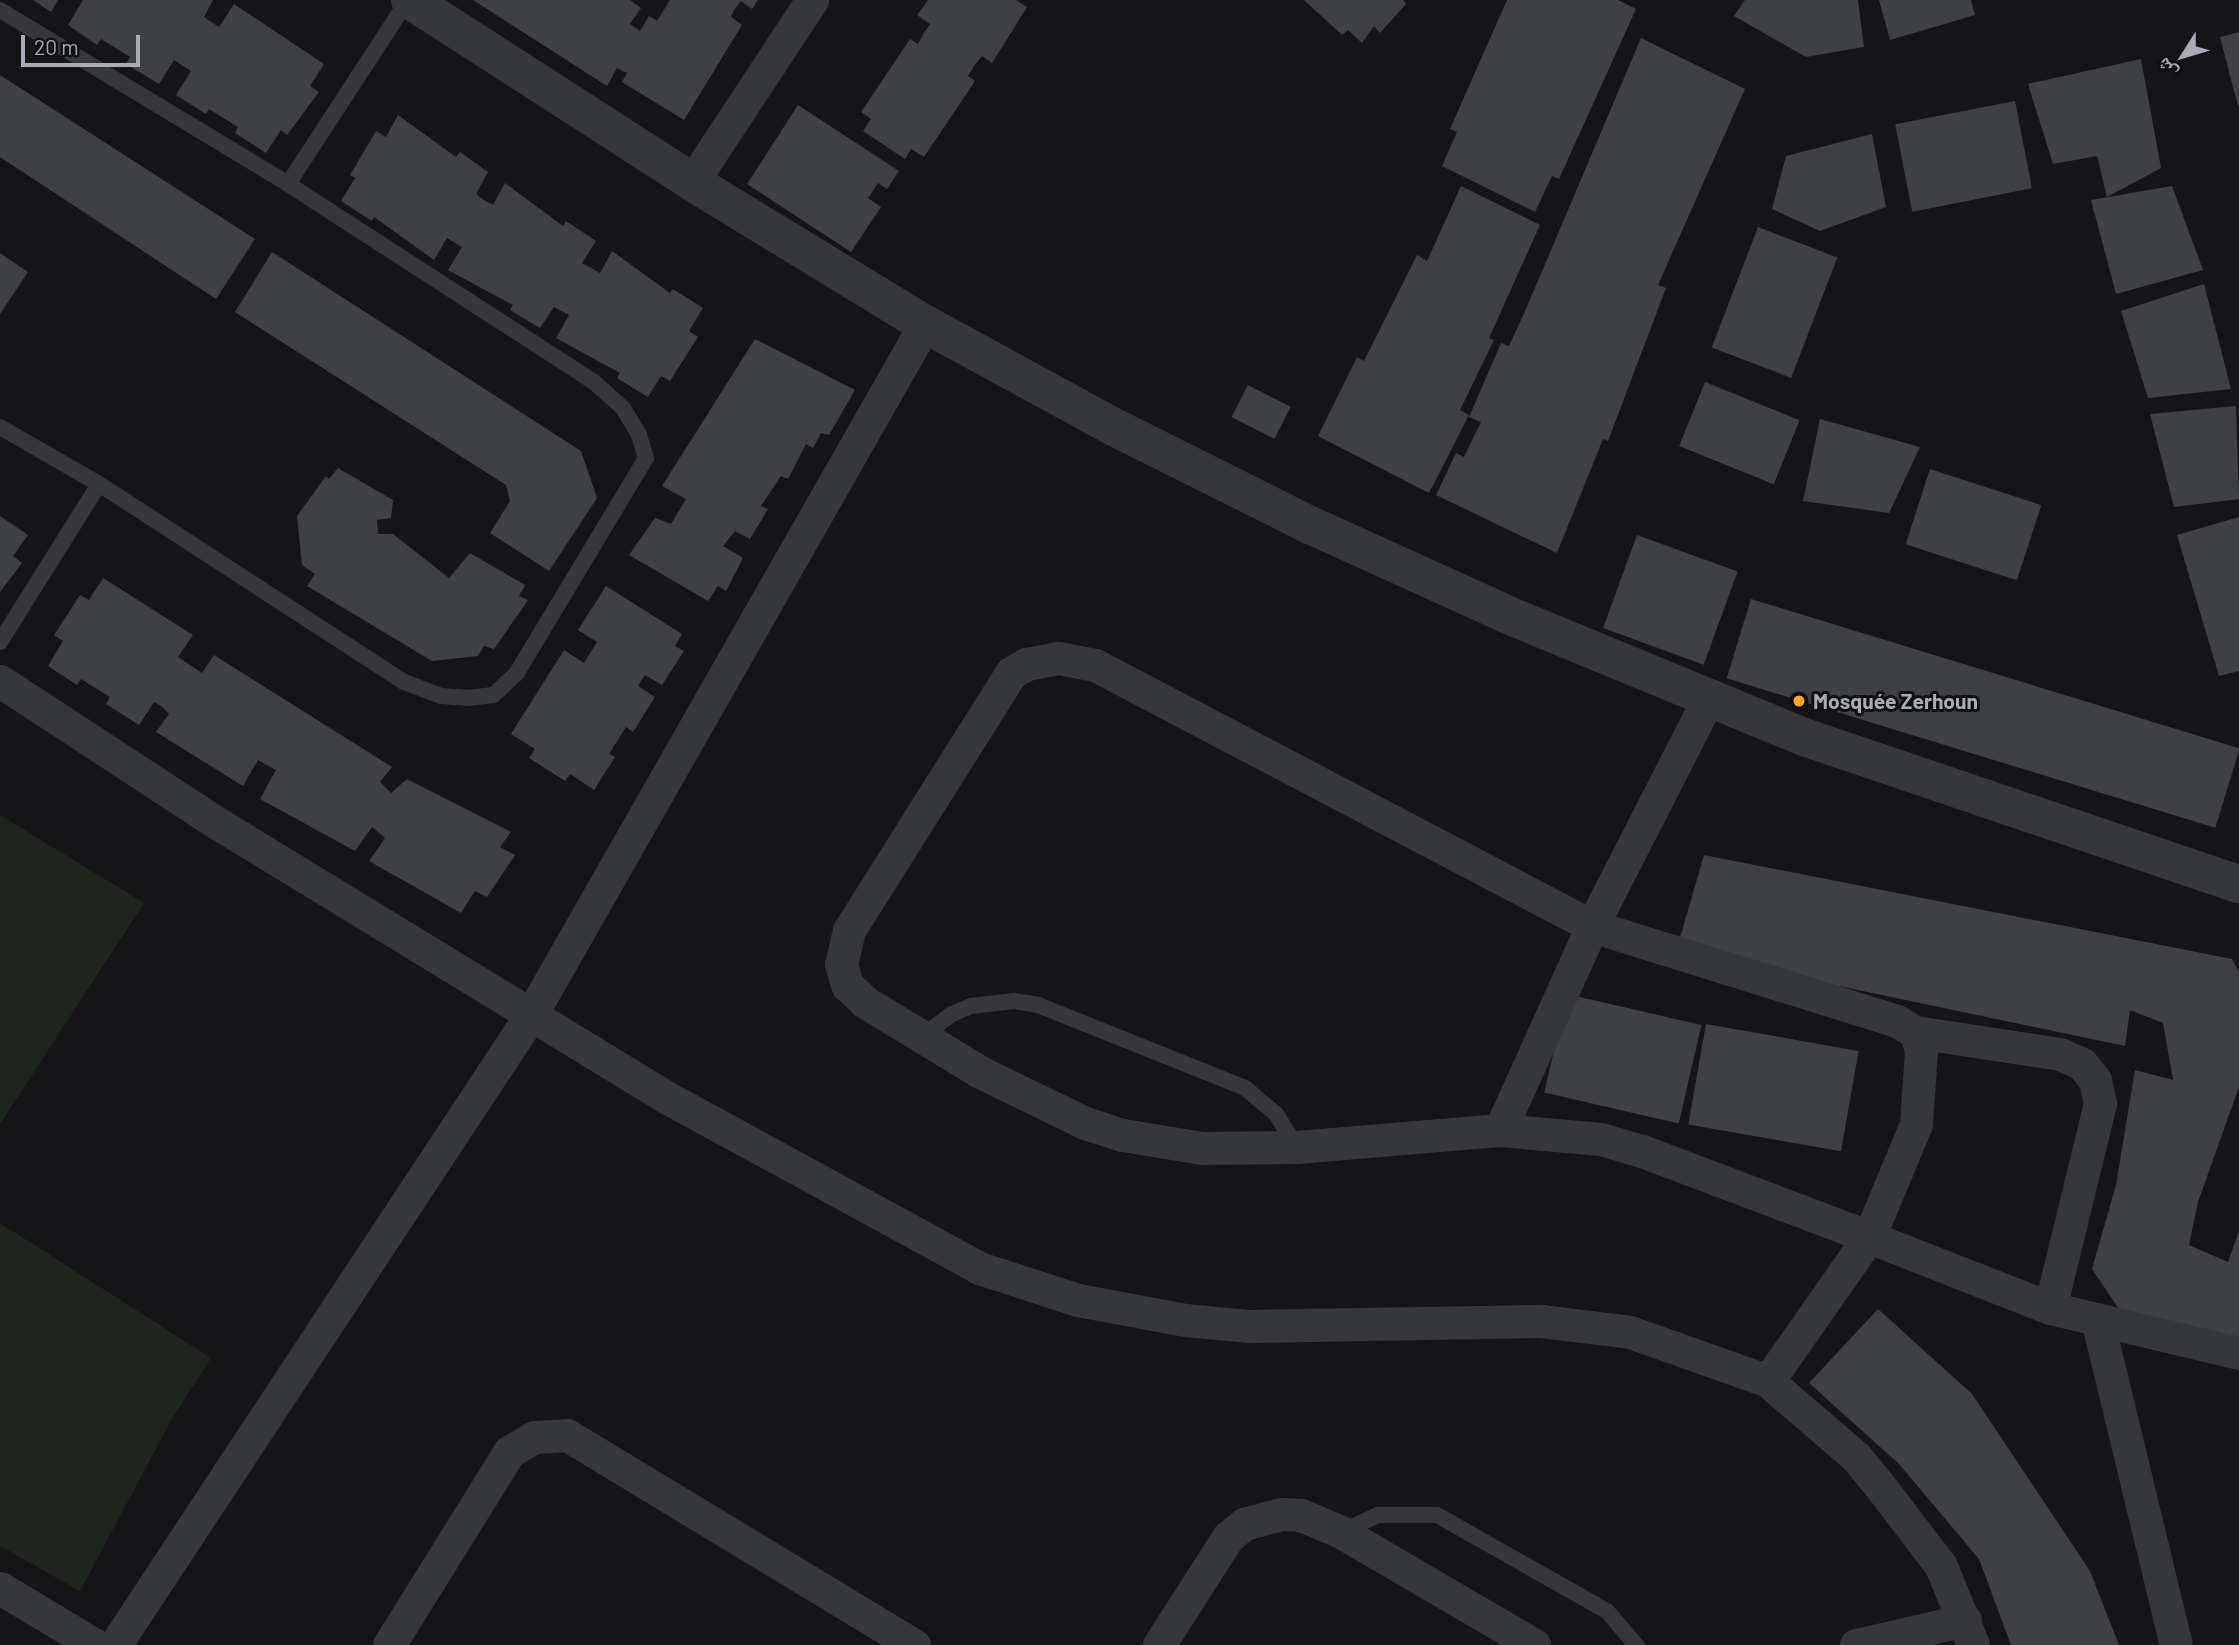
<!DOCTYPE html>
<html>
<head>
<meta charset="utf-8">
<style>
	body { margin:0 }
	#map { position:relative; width:2239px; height:1645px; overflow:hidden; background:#151517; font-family:Barlow,"Noto Naskh Arabic",sans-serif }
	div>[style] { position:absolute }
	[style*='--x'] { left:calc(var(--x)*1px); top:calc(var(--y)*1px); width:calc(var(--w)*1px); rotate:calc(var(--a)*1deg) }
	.green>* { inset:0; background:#1d251d }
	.building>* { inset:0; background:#3f4044; transform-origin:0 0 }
	.service>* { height:16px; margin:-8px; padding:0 8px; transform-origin:8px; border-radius:8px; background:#36373c }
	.minor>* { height:33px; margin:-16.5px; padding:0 16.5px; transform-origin:16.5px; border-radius:16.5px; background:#36373c }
	.tertiary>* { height:38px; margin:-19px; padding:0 19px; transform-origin:19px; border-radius:19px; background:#36373c }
	.dots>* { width:19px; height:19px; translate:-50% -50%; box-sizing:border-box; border:4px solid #101012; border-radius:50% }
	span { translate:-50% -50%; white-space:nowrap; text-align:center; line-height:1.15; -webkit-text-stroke:6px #101012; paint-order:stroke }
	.poi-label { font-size:21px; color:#a6adb8; font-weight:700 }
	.left { translate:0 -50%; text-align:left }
	.north { position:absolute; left:2148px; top:21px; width:70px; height:70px; -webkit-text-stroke:5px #101012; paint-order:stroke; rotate:233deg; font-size:19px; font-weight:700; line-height:28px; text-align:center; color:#a6adb8 }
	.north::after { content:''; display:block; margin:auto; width:24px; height:32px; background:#a6adb8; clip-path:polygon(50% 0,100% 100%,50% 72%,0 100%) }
	.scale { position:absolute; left:21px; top:35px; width:119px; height:32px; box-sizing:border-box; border:4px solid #a6adb8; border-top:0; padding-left:9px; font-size:21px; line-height:24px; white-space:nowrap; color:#a6adb8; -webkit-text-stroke:5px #101012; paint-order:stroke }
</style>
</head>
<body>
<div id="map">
	<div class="green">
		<div style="clip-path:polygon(0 815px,144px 903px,0 1124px)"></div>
		<div style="clip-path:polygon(0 1223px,211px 1358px,173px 1417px,80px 1591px,0 1546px)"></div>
	</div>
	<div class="building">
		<div style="clip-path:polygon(33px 0,58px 0,51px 12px)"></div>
		<div style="clip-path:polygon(83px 0,213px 0,204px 17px,219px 27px,234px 4px,324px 64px,310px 86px,319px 92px,287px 135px,281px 130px,266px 153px,235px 133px,238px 127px,209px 109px,206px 114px,176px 95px,191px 71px,174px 60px,159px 84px,126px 64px,130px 57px,101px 39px,97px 45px,68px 25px)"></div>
		<div style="clip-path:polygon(473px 0,630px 0,641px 8px,630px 24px,640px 31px,649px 16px,657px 21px,670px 0,758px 0,752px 9px,741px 1px,734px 10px,731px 17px,742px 25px,684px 120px,622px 82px,627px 73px,617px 68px,607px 86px)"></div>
		<div style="clip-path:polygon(928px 0,1016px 0,1027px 7px,992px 63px,982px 56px,974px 66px,968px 76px,975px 81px,924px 157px,911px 149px,905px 159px,863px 131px,871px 119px,861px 112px,910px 39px,918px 44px,924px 33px,930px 24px,917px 15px)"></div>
		<div style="clip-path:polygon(1304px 0,1403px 0,1406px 4px,1380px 33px,1374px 26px,1362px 43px,1348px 30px,1342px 35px)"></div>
		<div style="clip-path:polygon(1507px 0,1618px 0,1636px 9px,1559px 179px,1552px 176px,1535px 212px,1442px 166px,1457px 132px,1450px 129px)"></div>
		<div style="clip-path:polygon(1745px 0,1858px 0,1864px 47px,1806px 57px,1734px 16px)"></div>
		<div style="clip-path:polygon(1879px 0,1971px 0,1975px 15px,1890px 40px)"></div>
		<div style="clip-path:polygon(2239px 32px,2239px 106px,2238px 106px,2220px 37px)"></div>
		<div style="clip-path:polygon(1641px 38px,1745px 89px,1658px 285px,1666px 288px,1608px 441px,1603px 439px,1557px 553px,1436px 495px,1456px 453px,1464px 457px,1481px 422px,1469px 417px,1501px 343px,1509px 346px,1526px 309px)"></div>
		<div style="clip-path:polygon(2141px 59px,2161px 168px,2107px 197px,2097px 156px,2053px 164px,2028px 84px)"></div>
		<div style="clip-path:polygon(0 75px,255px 239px,216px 299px,0 157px)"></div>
		<div style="left:2015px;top:101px;width:89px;height:122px;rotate:79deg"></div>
		<div style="clip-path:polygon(798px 105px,899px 171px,887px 189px,878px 183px,868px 198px,881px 207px,851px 252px,747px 184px)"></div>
		<div style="clip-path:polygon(398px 115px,456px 157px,460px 152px,488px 172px,476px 194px,484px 200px,493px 205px,505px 183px,563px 226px,566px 221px,596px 241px,582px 263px,589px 267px,600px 273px,612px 251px,670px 293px,673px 289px,703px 308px,689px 331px,698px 337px,670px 381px,661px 376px,648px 397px,617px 378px,620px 373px,556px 338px,569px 315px,554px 307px,540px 328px,510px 310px,513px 305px,448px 270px,462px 247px,447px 238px,434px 260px,374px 217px,372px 221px,341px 201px,355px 178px,350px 175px,376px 131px,386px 137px)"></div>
		<div style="clip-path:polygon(1872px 134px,1886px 207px,1820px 231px,1772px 209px,1786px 156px)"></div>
		<div style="clip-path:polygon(1461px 186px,1540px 225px,1489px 338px,1494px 340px,1460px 410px,1469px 415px,1429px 493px,1318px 436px,1357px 357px,1364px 361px,1417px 255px,1427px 261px)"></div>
		<div style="clip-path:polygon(2172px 186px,2203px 270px,2116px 294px,2091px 200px)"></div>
		<div style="left:1758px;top:227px;width:85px;height:129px;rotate:21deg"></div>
		<div style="clip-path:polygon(272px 252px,581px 451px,597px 498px,549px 571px,490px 533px,510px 501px,506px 485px,235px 312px)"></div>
		<div style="clip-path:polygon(0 253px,28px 272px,0 314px)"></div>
		<div style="clip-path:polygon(2204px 284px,2231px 389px,2148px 398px,2121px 311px)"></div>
		<div style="clip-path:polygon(755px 339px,855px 390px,829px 435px,821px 433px,813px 448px,806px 444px,788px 479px,781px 476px,761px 506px,768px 509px,750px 539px,735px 531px,723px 546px,743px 558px,726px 591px,718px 586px,708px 601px,629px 555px,655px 518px,671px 524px,686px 499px,662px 486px)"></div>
		<div style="left:1705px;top:382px;width:102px;height:69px;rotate:22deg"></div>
		<div style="left:1248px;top:385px;width:48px;height:36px;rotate:27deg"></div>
		<div style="clip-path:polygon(2236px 406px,2239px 499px,2174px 507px,2150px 414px)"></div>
		<div style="clip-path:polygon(1820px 419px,1920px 447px,1889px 513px,1803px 501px)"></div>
		<div style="clip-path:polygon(338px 468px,393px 500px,391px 518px,377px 520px,378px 534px,393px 534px,449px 578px,470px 553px,525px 585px,519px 596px,528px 600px,494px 649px,484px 646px,478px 656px,432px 661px,307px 586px,315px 574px,302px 565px,297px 516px,326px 476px,329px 479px)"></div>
		<div style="left:1930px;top:469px;width:117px;height:79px;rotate:18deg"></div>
		<div style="clip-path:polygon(0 516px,28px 535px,13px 556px,22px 563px,0 592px)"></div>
		<div style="clip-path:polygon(2239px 517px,2239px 671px,2219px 676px,2177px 535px)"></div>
		<div style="left:1637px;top:535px;width:107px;height:99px;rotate:20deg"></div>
		<div style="clip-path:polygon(103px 578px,193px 635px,178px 657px,202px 673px,214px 655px,392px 767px,380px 782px,391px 793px,407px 779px,511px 832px,500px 847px,515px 855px,487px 897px,475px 891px,461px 913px,369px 861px,385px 838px,372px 827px,355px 851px,260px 799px,276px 770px,258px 760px,243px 786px,156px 732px,169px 714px,161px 706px,154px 702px,139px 725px,106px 704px,110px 697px,81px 679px,77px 685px,48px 666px,63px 641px,54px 635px,80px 595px,89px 600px)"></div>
		<div style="clip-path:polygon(606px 586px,682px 634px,675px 646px,684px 651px,662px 685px,645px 675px,638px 686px,655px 697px,633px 732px,626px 727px,609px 754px,615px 757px,594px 790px,570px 774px,565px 781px,529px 758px,535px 749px,511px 734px,564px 650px,584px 663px,597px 642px,578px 630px)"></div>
		<div style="left:1751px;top:599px;width:511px;height:83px;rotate:17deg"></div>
		<div style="clip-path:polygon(1704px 855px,2232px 959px,2239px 972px,2239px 1087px,2198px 1202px,2189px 1245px,2228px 1262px,2239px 1231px,2239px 1337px,2121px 1312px,2092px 1269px,2116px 1185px,2135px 1070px,2173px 1080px,2163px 1023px,2130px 1010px,2125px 1046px,1748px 967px,1677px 948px)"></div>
		<div style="left:1567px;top:994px;width:138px;height:101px;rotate:13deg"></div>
		<div style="left:1706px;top:1024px;width:155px;height:102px;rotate:10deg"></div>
		<div style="clip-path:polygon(1878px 1309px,1972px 1394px,2090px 1571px,2119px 1645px,2011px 1645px,1979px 1559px,1899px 1464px,1809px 1383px)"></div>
	</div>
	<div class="service">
		<div style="--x:0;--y:10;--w:336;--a:31.1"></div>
		<div style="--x:288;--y:184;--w:364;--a:32.9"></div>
		<div style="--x:594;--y:382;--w:39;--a:42"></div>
		<div style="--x:623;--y:408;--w:31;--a:59"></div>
		<div style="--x:639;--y:435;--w:24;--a:73"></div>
		<div style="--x:646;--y:458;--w:251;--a:121"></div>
		<div style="--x:517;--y:673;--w:33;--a:137"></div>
		<div style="--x:493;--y:695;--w:23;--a:173"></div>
		<div style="--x:470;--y:698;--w:29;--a:-176"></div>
		<div style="--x:441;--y:696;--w:40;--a:-159"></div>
		<div style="--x:404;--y:682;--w:364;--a:-147"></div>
		<div style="--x:99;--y:484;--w:114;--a:-150.1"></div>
		<div style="--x:288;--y:184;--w:220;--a:-56.9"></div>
		<div style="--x:0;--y:642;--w:186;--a:-57.9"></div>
		<div style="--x:920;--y:1038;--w:40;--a:-37"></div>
		<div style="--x:952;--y:1014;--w:21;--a:-23"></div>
		<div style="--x:971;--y:1006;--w:43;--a:-6.6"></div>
		<div style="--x:1014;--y:1001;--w:24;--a:9"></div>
		<div style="--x:1038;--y:1005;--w:223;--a:21.8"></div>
		<div style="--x:1245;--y:1088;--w:40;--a:40"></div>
		<div style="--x:1276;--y:1114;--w:39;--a:58"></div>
		<div style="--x:1341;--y:1532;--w:41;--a:-24.7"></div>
		<div style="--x:1378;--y:1515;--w:59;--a:0"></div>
		<div style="--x:1437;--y:1515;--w:195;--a:29.5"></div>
		<div style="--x:1607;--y:1611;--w:45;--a:49.5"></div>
	</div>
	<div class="minor">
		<div style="--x:692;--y:182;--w:218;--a:-56.6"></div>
		<div style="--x:0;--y:681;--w:265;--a:33.2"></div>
		<div style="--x:222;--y:826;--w:520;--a:31.4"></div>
		<div style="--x:666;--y:1097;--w:357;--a:28.6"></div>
		<div style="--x:979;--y:1268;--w:104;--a:17.9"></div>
		<div style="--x:1078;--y:1300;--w:109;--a:10.6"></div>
		<div style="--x:1185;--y:1320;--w:63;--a:5.4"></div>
		<div style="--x:1248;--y:1326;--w:293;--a:-1"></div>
		<div style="--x:1541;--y:1321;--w:90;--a:7"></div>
		<div style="--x:1630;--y:1332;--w:146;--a:19.5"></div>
		<div style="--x:1768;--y:1381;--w:116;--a:40.8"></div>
		<div style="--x:1856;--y:1457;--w:43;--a:50.7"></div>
		<div style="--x:1883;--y:1490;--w:96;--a:52.7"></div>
		<div style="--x:1941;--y:1566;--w:85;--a:67.9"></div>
		<div style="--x:1915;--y:1032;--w:147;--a:8.6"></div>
		<div style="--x:2060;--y:1054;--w:24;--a:24"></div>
		<div style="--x:2082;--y:1064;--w:21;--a:51"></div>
		<div style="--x:2095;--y:1080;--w:24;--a:78"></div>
		<div style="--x:2100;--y:1103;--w:211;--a:103.7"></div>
		<div style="--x:1500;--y:1130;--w:224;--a:-65.7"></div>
		<div style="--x:1592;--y:926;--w:255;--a:-62.9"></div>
		<div style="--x:2098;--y:1323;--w:331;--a:76.4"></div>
		<div style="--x:1768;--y:1381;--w:176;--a:-55"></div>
		<div style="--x:1869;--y:1237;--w:122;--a:-67.4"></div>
		<div style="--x:1916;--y:1124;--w:74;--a:-86.1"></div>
		<div style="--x:1921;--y:1050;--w:19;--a:-108"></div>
		<div style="--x:1915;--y:1032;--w:21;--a:-149"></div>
		<div style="--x:1897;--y:1021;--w:319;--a:-162.7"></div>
		<div style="--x:1592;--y:926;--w:561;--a:-152.29"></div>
		<div style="--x:1095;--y:665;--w:38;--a:-169"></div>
		<div style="--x:1058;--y:658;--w:33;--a:169"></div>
		<div style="--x:1026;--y:664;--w:17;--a:149"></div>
		<div style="--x:1011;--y:673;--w:304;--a:122.2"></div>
		<div style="--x:849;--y:930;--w:35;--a:103"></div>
		<div style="--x:841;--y:964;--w:22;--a:74"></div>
		<div style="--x:847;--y:985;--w:25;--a:43"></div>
		<div style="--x:865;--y:1002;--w:135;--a:31.3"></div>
		<div style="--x:980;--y:1072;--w:117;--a:25.9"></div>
		<div style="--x:1085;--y:1123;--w:40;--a:18"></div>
		<div style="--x:1123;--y:1135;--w:80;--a:9.3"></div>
		<div style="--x:1202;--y:1148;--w:95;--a:-0.6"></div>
		<div style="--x:1297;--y:1147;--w:204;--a:-4.8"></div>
		<div style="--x:1500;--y:1130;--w:101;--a:5.1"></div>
		<div style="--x:1601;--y:1139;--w:43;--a:16.3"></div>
		<div style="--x:1642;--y:1151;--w:243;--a:20.7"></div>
		<div style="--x:1869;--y:1237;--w:194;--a:21.4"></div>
		<div style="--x:2050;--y:1308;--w:194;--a:13.4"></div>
		<div style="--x:0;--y:1588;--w:111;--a:31"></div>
		<div style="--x:115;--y:1645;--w:757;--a:-56.58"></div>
		<div style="--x:532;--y:1013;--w:793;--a:-60.3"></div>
		<div style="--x:389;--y:1645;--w:227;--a:-58.1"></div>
		<div style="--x:509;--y:1452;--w:29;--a:-31"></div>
		<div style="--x:534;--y:1437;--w:33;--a:-3"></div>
		<div style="--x:567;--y:1435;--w:406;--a:31.2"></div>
		<div style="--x:1159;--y:1645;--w:128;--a:-57.4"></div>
		<div style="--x:1228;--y:1537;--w:21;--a:-39"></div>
		<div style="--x:1244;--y:1524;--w:39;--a:-15"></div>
		<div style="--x:1282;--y:1514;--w:19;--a:3"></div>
		<div style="--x:1301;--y:1515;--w:43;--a:23"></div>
		<div style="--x:1341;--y:1532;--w:224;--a:30.3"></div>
		<div style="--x:1856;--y:1645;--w:112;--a:-12.9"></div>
	</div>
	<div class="tertiary">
		<div style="--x:410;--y:0;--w:336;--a:32.8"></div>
		<div style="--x:692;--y:182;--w:273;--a:31.4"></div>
		<div style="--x:925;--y:324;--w:217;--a:28.6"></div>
		<div style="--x:1116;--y:428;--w:217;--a:26.6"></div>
		<div style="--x:1310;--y:525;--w:217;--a:24.4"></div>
		<div style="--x:1508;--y:615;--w:320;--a:22.4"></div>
		<div style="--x:1804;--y:737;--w:459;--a:18.7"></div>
	</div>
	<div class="dots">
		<div style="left:1799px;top:701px;background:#ffa625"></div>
	</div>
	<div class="poi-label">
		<span class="left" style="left:1813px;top:701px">Mosquée Zerhoun</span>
	</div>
	<div class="north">ش</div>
	<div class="scale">20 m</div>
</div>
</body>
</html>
